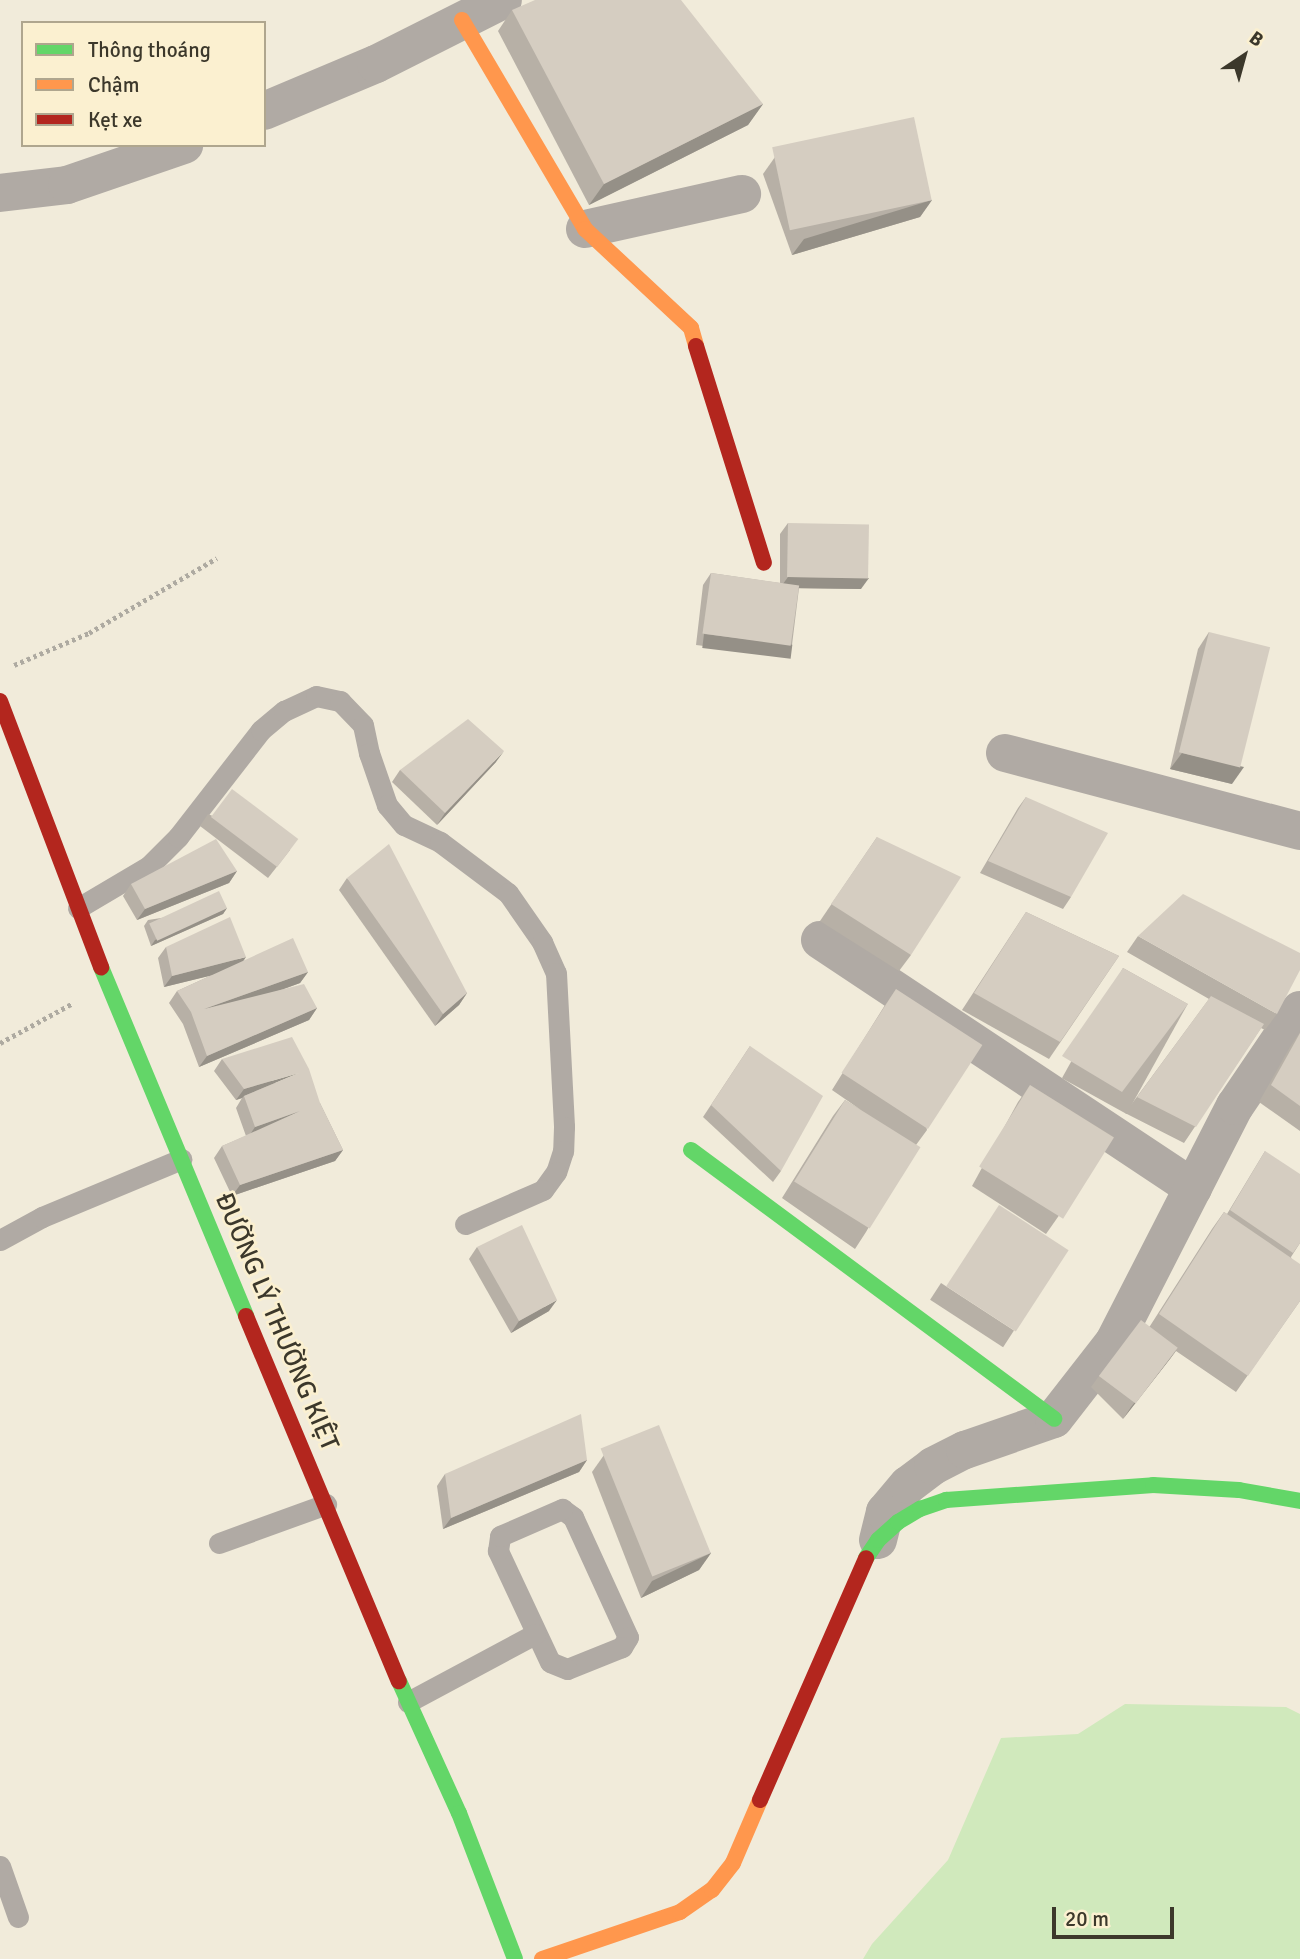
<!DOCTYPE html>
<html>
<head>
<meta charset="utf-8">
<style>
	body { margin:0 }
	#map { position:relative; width:1300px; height:1959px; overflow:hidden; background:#f1ebda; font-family:Signika,sans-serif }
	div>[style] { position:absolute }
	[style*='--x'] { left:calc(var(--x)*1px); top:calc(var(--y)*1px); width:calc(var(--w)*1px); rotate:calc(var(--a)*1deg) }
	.green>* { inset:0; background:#d0e9bc }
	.path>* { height:4.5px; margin-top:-2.25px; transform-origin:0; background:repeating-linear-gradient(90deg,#aeaaa1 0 3.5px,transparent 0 7px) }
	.lane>* { height:21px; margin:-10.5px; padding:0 10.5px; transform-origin:10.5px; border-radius:10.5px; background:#b0aaa4 }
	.street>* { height:38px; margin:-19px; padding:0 19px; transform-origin:19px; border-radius:19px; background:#b0aaa4 }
	.fast>* { height:16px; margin:-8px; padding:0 8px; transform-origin:8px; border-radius:8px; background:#63d668 }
	.slow>* { height:16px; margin:-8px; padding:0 8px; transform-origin:8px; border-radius:8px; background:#ff974d }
	.jam>* { height:16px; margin:-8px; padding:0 8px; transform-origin:8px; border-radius:8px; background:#b3261e }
	.wall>* { inset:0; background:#b7b0a6; transform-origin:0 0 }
	.shaded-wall>* { inset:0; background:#959087; transform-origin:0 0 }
	.building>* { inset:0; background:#d5cdc1; transform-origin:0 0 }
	span { translate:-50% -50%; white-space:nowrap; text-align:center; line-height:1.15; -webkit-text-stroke:5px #fbf0d0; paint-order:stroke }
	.street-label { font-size:26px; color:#3c382b }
	.legend { position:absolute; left:21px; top:21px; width:245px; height:126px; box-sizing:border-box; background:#fbf0d0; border:2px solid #afa68e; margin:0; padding:9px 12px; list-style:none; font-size:21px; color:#3c382b }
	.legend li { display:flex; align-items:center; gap:14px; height:35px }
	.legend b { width:35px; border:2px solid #afa68e }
	.north { position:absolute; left:1209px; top:21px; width:70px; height:70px; -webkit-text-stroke:5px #fbf0d0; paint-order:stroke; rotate:36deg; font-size:19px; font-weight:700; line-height:28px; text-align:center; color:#3c382b }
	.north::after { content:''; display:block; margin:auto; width:24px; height:32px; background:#3c382b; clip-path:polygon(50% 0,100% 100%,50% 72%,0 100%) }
	.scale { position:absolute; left:1052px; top:1907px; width:122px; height:32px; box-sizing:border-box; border:4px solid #3c382b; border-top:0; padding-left:9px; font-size:21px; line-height:24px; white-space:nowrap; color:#3c382b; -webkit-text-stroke:5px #fbf0d0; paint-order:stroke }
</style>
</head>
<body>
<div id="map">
	<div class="green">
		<div style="clip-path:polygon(1125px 1704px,1286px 1707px,1300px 1714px,1300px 1959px,863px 1959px,872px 1944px,948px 1860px,1001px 1738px,1078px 1734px)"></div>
	</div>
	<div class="path">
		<div style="--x:14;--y:665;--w:82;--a:-23.1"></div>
		<div style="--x:89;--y:633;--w:148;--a:-30.4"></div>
		<div style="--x:0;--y:1043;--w:83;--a:-28.7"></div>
	</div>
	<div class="lane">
		<div style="--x:78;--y:908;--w:82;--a:-30.6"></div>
		<div style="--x:149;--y:866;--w:41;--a:-45"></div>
		<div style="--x:178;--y:837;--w:135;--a:-52.2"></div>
		<div style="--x:261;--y:730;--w:30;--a:-40"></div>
		<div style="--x:284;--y:711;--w:35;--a:-25"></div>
		<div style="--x:316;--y:696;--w:25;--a:12"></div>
		<div style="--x:340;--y:701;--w:33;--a:46"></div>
		<div style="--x:363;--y:725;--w:29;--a:78"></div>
		<div style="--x:369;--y:753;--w:55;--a:70.9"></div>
		<div style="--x:387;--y:805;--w:26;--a:50"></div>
		<div style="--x:404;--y:825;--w:40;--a:25"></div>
		<div style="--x:440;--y:842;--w:85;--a:36.9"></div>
		<div style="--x:508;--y:893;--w:60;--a:55.2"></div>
		<div style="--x:542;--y:942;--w:34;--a:66"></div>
		<div style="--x:556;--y:973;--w:154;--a:87"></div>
		<div style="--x:564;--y:1127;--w:24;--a:92"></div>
		<div style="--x:563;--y:1151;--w:22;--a:108"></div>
		<div style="--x:556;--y:1172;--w:22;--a:126"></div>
		<div style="--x:543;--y:1190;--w:85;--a:156.4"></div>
		<div style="--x:0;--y:1240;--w:48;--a:-28.7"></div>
		<div style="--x:42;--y:1217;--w:151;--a:-22.6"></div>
		<div style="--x:562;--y:1509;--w:14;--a:36"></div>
		<div style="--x:573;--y:1517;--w:132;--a:65.4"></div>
		<div style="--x:628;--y:1637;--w:12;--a:121"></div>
		<div style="--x:622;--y:1647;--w:59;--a:158.2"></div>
		<div style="--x:567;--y:1669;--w:18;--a:-158"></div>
		<div style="--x:550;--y:1662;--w:123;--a:-115.1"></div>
		<div style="--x:498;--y:1551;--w:15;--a:-82"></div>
		<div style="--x:500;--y:1536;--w:68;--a:-23.5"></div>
		<div style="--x:219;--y:1543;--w:114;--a:-20"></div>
		<div style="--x:408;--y:1702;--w:144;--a:-28.2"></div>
		<div style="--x:0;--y:1866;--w:54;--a:70.6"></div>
	</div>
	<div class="street">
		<div style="--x:264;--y:111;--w:121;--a:-22.8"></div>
		<div style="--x:376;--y:64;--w:142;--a:-26.7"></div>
		<div style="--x:0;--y:193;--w:67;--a:-6.8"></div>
		<div style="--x:67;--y:185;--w:124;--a:-18.9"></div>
		<div style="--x:585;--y:229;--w:161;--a:-12.6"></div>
		<div style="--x:1005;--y:753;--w:305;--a:14.8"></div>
		<div style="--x:820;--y:940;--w:448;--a:33.6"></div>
		<div style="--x:878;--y:1540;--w:29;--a:-76"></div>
		<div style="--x:885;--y:1512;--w:35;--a:-50"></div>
		<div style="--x:908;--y:1485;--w:31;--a:-37"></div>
		<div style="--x:933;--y:1466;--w:36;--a:-27"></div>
		<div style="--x:965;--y:1450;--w:94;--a:-19.2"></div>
		<div style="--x:1054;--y:1419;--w:98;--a:-52.1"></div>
		<div style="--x:1114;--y:1342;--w:265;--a:-62.9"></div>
		<div style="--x:1235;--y:1106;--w:116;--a:-55.9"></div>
	</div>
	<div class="fast">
		<div style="--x:101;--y:967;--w:378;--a:67.4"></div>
		<div style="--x:691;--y:1150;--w:452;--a:36.5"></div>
		<div style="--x:866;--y:1558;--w:22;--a:-56"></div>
		<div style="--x:878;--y:1540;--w:27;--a:-42"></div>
		<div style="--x:898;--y:1522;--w:26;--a:-31"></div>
		<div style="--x:920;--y:1509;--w:28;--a:-19"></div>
		<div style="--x:946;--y:1500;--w:208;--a:-4.1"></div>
		<div style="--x:1153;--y:1485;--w:86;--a:3.3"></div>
		<div style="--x:1239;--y:1490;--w:62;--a:10.2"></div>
		<div style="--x:399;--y:1681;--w:145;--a:65.6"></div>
		<div style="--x:459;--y:1813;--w:156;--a:69"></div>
	</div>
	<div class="slow">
		<div style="--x:462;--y:20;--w:243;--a:59.5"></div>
		<div style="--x:585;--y:229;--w:145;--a:43"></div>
		<div style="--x:691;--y:328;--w:19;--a:74"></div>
		<div style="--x:542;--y:1959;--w:146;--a:-18.8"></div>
		<div style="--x:680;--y:1912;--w:39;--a:-35"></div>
		<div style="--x:712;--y:1890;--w:34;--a:-52"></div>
		<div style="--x:733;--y:1863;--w:69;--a:-66.8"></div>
	</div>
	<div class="jam">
		<div style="--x:696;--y:346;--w:227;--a:72.6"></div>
		<div style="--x:0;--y:701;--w:285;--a:69.2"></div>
		<div style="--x:246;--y:1316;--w:396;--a:67.3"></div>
		<div style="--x:760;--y:1800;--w:264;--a:-66.3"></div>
	</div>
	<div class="wall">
		<div style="clip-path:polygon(512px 10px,763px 104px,748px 125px,589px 205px,498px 31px)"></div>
		<div style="clip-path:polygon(775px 157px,932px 200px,920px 217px,792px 255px,763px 174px)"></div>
		<div style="clip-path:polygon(788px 523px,861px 589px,799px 588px,792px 645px,784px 656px,696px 645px,703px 585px,711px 573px,780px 583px,780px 534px)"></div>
		<div style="clip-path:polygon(1209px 632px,1232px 784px,1170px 769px,1198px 649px)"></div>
		<div style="clip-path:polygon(496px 762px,437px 825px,392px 782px,400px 770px)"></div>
		<div style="clip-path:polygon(1026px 797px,1071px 897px,1063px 909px,980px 873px,1018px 808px)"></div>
		<div style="clip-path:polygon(208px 814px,290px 850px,268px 878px,200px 826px)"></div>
		<div style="clip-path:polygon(877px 837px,911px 955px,899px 971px,820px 921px)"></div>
		<div style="clip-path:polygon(237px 871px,229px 883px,137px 920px,123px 896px,131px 884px)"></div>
		<div style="clip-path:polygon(347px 878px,467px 993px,459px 1005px,435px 1026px,339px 890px)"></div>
		<div style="clip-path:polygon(227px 908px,223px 914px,151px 946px,144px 926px,148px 920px)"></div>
		<div style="clip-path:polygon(1026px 912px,1119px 956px,1049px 1059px,962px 1010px)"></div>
		<div style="clip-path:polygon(1138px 936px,1277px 1014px,1265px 1030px,1261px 1028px,1184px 1143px,1125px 1113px,1209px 999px,1127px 952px)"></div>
		<div style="clip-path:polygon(166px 947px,308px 972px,300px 983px,284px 989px,317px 1008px,309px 1020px,199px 1067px,183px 1024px,169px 1003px,177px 991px,212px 975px,164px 987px,158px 958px)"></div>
		<div style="left:1123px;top:968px;width:74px;height:126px;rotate:29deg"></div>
		<div style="clip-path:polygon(896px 989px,927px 1130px,916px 1145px,866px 1232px,855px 1249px,782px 1198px,833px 1116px,845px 1100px,861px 1110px,832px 1090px,885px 1005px)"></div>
		<div style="clip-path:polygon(1300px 1032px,1300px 1131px,1259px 1102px,1290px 1047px)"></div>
		<div style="clip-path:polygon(750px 1046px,781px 1171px,773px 1182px,703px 1117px)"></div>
		<div style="clip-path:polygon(222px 1059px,320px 1103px,343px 1150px,335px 1161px,232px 1196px,214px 1158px,222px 1146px,246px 1136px,236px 1108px,242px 1098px,236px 1100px,214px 1071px)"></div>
		<div style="clip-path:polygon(1030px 1085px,1114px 1137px,1046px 1234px,972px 1186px,1018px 1102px)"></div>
		<div style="clip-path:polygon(1265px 1151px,1300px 1243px,1291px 1257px,1300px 1301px,1236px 1392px,1176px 1351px,1123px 1419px,1091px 1387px,1099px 1376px,1150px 1326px,1212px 1229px,1224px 1212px,1227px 1214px)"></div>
		<div style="clip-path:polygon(477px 1247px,549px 1311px,511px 1333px,469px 1259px)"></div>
		<div style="left:941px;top:1283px;width:87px;height:20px;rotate:33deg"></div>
		<div style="clip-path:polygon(604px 1455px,711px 1553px,699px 1570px,641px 1598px,592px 1472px)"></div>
		<div style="clip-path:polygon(587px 1460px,579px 1472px,443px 1529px,437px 1486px,445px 1474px)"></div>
	</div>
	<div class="shaded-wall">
		<div style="clip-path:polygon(763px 104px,748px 125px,589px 205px,604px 184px)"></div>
		<div style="clip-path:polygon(932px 200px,920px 217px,792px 255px,804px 239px)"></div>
		<div style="clip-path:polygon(788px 577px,869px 578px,861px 589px,780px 588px)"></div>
		<div style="left:704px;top:634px;width:89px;height:14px;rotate:7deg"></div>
		<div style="clip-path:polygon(504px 751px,496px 762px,437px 825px,445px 813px)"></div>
		<div style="clip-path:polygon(1182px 753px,1244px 767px,1232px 784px,1170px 769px)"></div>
		<div style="clip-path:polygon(237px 871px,229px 883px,137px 920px,145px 909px)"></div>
		<div style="clip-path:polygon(227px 908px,223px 914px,151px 946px,155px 940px)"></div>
		<div style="clip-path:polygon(246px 957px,238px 969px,164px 987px,172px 976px)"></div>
		<div style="clip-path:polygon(308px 972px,300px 983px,196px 1021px,204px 1009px)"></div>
		<div style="clip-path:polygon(467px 993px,459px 1005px,435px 1026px,443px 1014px)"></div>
		<div style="clip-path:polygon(317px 1008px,309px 1020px,199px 1067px,207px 1056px)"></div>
		<div style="clip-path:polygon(299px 1073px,244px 1096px,242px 1098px,236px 1100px,244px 1089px)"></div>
		<div style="clip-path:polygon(300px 1111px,247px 1139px,255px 1127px)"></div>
		<div style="clip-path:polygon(343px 1150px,335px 1161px,232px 1196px,240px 1185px)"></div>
		<div style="clip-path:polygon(557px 1300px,549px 1311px,511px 1333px,519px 1321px)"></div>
		<div style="clip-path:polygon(1178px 1348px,1170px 1359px,1123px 1419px,1131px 1407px)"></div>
		<div style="clip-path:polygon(587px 1460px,579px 1472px,443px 1529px,451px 1518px)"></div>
		<div style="clip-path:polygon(711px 1553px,699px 1570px,641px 1598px,652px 1581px)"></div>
	</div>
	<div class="building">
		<div style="clip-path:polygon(535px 0,681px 0,763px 104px,604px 184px,512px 10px)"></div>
		<div style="left:914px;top:117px;width:85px;height:145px;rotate:78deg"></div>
		<div style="left:788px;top:523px;width:81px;height:54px;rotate:1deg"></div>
		<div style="left:711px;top:573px;width:89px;height:61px;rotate:8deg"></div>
		<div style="left:1209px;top:632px;width:63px;height:124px;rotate:14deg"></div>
		<div style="clip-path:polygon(468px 719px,504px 751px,445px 813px,400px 770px)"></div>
		<div style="left:232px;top:789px;width:83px;height:35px;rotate:37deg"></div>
		<div style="clip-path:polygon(1026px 797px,1108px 833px,1071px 897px,988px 861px)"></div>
		<div style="clip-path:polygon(877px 837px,961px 877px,911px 955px,831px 904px)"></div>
		<div style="clip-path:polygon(216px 839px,237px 871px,145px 909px,131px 884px)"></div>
		<div style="clip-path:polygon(389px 844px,467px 993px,443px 1014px,347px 878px)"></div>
		<div style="left:219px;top:891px;width:19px;height:77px;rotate:65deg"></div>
		<div style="clip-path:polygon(1183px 894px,1300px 953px,1300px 970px,1277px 1014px,1138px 936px)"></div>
		<div style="clip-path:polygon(1026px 912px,1119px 956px,1060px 1042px,974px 993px)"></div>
		<div style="clip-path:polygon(230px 917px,246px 957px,172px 976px,166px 947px)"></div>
		<div style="clip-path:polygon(293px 938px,308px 972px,204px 1009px,304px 984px,317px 1008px,207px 1056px,191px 1012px,177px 991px)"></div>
		<div style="clip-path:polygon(1123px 968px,1188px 1004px,1122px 1092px,1062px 1056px)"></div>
		<div style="left:896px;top:989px;width:103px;height:100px;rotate:33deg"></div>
		<div style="clip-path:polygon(1211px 996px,1264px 1024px,1196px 1127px,1137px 1097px)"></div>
		<div style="clip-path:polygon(1300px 1033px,1300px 1106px,1271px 1085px)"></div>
		<div style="clip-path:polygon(292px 1037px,309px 1069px,320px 1103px,343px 1150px,240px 1185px,222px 1146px,300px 1111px,255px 1127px,244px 1096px,299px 1073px,244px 1089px,222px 1059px)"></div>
		<div style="clip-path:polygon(750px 1046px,823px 1096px,781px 1171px,711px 1105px)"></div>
		<div style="left:1030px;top:1085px;width:99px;height:96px;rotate:32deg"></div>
		<div style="left:845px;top:1100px;width:89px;height:96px;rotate:32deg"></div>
		<div style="clip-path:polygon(1265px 1151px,1300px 1174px,1300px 1243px,1293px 1253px,1230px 1210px)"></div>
		<div style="left:999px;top:1205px;width:83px;height:97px;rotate:33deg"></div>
		<div style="clip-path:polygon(1224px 1212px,1300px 1264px,1300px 1301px,1248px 1376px,1159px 1314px)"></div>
		<div style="clip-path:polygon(522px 1225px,557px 1300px,519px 1321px,477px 1247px)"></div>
		<div style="left:1141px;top:1320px;width:46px;height:70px;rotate:37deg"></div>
		<div style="clip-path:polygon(581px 1414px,587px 1460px,451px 1518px,445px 1474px)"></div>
		<div style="left:659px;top:1425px;width:138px;height:63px;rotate:68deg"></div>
	</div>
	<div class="street-label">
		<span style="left:276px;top:1322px;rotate:67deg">ĐƯỜNG LÝ THƯỜNG KIỆT</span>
	</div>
	<ul class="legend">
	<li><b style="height:9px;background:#63d668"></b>Thông thoáng</li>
	<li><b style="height:9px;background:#ff974d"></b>Chậm</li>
	<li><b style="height:9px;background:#b3261e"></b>Kẹt xe</li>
	</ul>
	<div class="north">B</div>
	<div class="scale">20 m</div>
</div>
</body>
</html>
